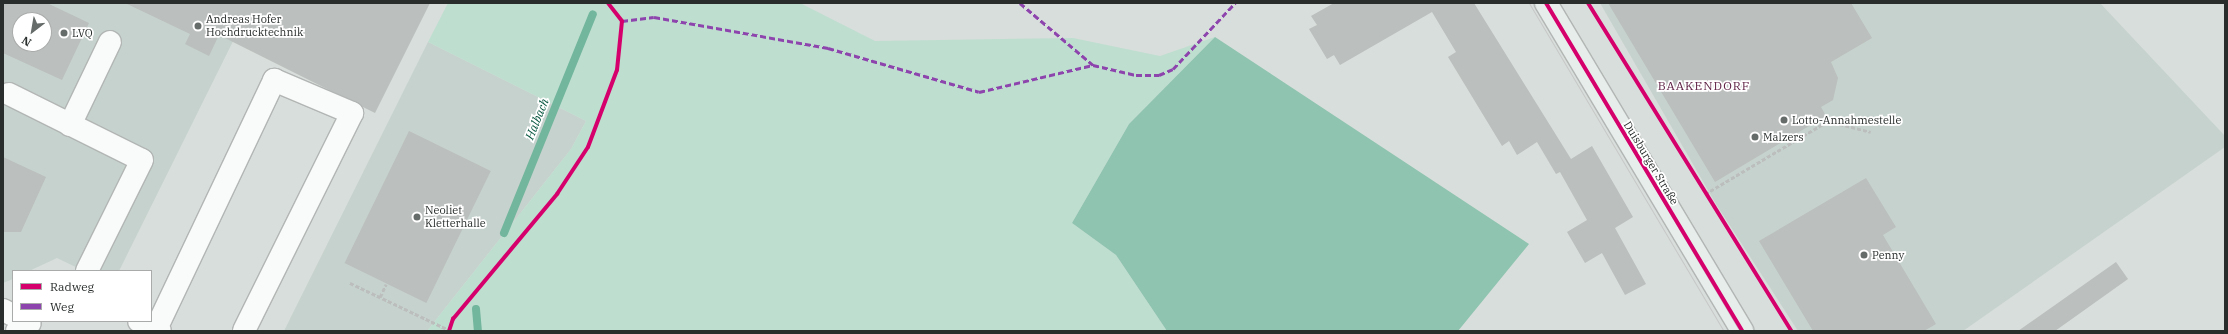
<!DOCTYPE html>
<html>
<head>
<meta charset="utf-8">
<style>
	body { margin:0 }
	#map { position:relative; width:2228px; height:334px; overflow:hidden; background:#d8dedb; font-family:"IBM Plex Serif",serif }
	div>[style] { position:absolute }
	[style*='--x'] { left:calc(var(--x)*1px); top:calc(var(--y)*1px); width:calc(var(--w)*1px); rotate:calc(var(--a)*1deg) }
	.built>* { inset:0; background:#c6d2cd }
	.green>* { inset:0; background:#beded0 }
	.forest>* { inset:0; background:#8ec4b0 }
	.stream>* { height:8px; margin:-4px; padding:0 4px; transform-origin:4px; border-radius:4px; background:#72b69d }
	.building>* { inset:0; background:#bbbfbd; transform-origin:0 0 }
	.path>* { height:2.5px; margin-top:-1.25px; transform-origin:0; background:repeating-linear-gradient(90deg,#bbbebc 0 4px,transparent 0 6px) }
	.roads { filter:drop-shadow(1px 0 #b2b6b4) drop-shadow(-1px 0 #b2b6b4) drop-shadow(0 1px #b2b6b4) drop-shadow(0 -1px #b2b6b4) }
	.minor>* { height:22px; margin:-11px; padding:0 11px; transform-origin:11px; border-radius:11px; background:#f9fafa }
	.major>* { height:22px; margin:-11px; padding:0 11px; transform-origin:11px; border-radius:11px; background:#e6edea }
	.tram>* { height:1px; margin:-0.5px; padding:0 0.5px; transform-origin:0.5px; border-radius:0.5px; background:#c6c8c7 }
	.quiet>* { height:3px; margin-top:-1.5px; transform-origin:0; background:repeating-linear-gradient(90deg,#8e44ad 0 6px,transparent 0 9px) }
	.cycleway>* { height:4px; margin:-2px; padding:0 2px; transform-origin:2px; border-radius:2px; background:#d6006c }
	.dots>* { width:11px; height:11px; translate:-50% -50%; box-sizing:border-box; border:2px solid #fff; border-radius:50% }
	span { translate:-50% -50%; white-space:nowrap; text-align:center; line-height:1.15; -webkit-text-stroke:3.5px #fff; paint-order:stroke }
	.poi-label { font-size:11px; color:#292e2c }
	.left { translate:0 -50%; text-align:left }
	.street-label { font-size:11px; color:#292e2c }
	.neighbourhood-label { font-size:12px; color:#5f2246; letter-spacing:1px }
	.water-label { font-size:12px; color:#085740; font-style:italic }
	.frame { position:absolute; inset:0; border:4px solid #292e2c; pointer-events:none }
	.legend { position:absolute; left:12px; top:270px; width:140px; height:52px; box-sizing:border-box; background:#fff; border:1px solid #a9abab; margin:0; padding:5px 7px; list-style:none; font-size:12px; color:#292e2c }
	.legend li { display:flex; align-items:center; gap:8px; height:20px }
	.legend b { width:20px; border:1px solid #a9abab }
	.north { position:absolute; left:12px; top:12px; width:40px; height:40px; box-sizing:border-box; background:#fff; border:1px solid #a9abab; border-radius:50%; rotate:211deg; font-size:11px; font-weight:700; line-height:16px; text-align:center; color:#292e2c }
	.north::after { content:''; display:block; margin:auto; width:14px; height:18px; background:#666c69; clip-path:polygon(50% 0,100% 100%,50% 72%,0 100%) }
</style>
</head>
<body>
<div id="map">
	<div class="built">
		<div style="clip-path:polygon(evenodd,3px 3px,252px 3px,119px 271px,84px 271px,57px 258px,29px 271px,13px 271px,13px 279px,3px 283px,3px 3px,20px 20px,44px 20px,44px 44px,20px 44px,20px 20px)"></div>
		<div style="clip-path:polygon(1600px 3px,2100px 3px,2225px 136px,2225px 147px,1963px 331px,1798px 331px,1716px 204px)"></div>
		<div style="clip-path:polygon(428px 42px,586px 121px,571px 149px,427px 331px,284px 331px)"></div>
	</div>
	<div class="green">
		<div style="clip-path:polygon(448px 3px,800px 3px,875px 41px,1073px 38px,1160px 56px,1215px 37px,1129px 124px,1072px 223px,1116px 255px,1167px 331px,427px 331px,571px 149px,586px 121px,428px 42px)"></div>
	</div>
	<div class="forest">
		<div style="clip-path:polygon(1215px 37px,1529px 244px,1458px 331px,1167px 331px,1116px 255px,1072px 223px,1129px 124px)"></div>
	</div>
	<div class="stream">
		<div style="--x:504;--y:233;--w:236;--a:-67.9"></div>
		<div style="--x:476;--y:309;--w:22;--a:85"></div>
	</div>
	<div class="building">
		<div style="clip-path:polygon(evenodd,3px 3px,47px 3px,89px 23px,62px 80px,3px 53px,3px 3px,20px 20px,44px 20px,44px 44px,20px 44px,20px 20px)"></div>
		<div style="clip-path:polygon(125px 3px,430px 3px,375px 113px,219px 35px,209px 56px,185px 44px,190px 34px)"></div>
		<div style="clip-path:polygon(1334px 3px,1474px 3px,1571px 159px,1592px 146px,1633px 217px,1615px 228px,1646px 284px,1625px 295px,1602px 253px,1585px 263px,1567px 232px,1587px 220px,1560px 172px,1556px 174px,1537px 142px,1517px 155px,1509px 141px,1502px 146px,1448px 57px,1456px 52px,1432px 12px,1340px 65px,1334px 55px,1327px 59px,1309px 29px,1317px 25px,1311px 16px)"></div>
		<div style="clip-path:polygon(1608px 3px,1851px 3px,1872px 38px,1831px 62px,1838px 78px,1833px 100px,1821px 107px,1826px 116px,1715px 182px)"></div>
		<div style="left:409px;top:131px;width:91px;height:147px;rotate:26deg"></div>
		<div style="clip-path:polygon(3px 157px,46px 177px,21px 232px,3px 232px)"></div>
		<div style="clip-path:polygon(1866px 178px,1896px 227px,1883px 235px,1936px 324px,1924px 331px,1813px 331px,1759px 241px)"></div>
		<div style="clip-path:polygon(2116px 262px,2128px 279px,2055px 331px,2018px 331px)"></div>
	</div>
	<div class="path">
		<div style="--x:1705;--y:194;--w:143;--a:-30.7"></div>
		<div style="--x:1828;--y:121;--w:44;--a:14.3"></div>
		<div style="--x:350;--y:283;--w:110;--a:25.4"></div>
		<div style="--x:380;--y:297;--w:14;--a:-65"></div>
	</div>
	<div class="roads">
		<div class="minor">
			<div style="--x:9;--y:94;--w:148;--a:26.4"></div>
			<div style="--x:142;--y:160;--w:124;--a:116.4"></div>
			<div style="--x:70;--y:125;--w:92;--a:-64.3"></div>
			<div style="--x:3;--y:310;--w:11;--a:27"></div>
			<div style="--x:139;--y:321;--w:23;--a:25"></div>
			<div style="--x:156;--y:329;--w:276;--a:-64.6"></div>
			<div style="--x:274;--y:80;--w:85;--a:22.9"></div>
			<div style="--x:352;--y:113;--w:243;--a:116.4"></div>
			<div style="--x:17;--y:331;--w:15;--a:-32"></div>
		</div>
		<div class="major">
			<div style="--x:1546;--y:3;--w:382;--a:59.1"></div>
		</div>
	</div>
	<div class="tram">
		<div style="--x:1529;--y:3;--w:382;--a:59.3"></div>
		<div style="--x:1545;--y:3;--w:382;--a:59.3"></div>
	</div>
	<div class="quiet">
		<div style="--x:1020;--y:3;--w:96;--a:40.3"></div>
		<div style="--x:622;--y:21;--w:32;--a:-7"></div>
		<div style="--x:654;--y:17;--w:177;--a:10.1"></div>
		<div style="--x:828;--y:48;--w:157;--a:16.2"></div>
		<div style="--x:979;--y:92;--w:117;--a:-13.3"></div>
		<div style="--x:1093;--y:65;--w:44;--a:13.1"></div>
		<div style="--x:1136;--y:75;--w:23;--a:0"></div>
		<div style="--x:1159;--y:75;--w:15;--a:-23"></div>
		<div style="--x:1173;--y:69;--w:91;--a:-46.8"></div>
	</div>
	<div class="cycleway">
		<div style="--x:1546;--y:3;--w:382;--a:59.1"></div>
		<div style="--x:1588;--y:3;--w:386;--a:58.2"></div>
		<div style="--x:449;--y:331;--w:13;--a:-72"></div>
		<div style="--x:453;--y:319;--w:163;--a:-50.2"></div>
		<div style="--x:557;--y:194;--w:56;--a:-56.6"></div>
		<div style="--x:588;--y:147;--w:82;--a:-69.4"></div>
		<div style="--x:617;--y:70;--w:49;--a:-84.2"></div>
		<div style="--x:622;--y:21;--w:23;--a:-128"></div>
	</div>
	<div class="dots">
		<div style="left:198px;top:26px;background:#666c69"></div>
		<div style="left:64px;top:33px;background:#666c69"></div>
		<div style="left:1784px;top:120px;background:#666c69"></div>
		<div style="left:1755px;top:137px;background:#666c69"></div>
		<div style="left:417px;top:217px;background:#666c69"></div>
		<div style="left:1864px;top:255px;background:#666c69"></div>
	</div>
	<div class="poi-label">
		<span class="left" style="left:206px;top:26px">Andreas Hofer<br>Hochdrucktechnik</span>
		<span class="left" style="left:72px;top:33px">LVQ</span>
		<span class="left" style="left:1792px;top:120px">Lotto-Annahmestelle</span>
		<span class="left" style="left:1763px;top:137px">Malzers</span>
		<span class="left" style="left:425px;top:217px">Neoliet<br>Kletterhalle</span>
		<span class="left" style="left:1872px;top:255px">Penny</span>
	</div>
	<div class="street-label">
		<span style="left:1651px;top:163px;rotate:59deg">Duisburger Straße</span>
	</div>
	<div class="neighbourhood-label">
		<span style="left:1704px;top:86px">BAAKENDORF</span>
	</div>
	<div class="water-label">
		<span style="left:537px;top:119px;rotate:-68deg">Halbach</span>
	</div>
	<div class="frame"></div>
	<ul class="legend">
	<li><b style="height:5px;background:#d6006c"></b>Radweg</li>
	<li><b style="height:5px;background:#8e44ad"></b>Weg</li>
	</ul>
	<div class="north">N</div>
</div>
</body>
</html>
